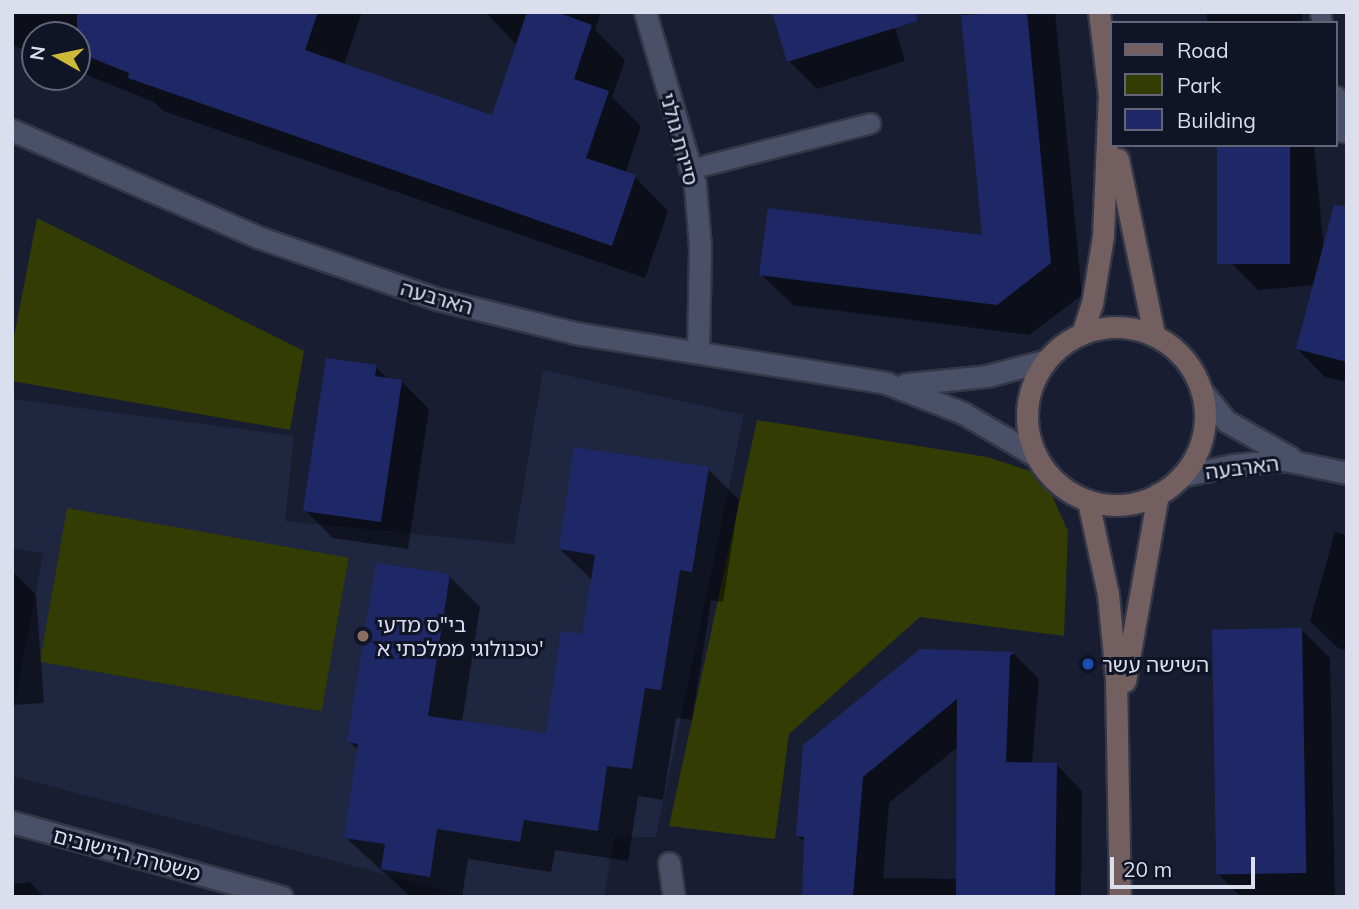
<!DOCTYPE html>
<html>
<head>
<meta charset="utf-8">
<style>
	body { margin:0 }
	#map { position:relative; width:1359px; height:909px; overflow:hidden; background:#181d31; font-family:Mulish,"Noto Sans Hebrew",sans-serif }
	div>[style] { position:absolute }
	[style*='--x'] { left:calc(var(--x)*1px); top:calc(var(--y)*1px); width:calc(var(--w)*1px); rotate:calc(var(--a)*1deg) }
	.built>* { inset:0; background:#1f263f }
	.green>* { inset:0; background:#333c03; transform-origin:0 0 }
	.shadow>* { inset:0; background:#0007; transform-origin:0 0 }
	.building>* { inset:0; background:#1e2867; transform-origin:0 0 }
	.roads { filter:drop-shadow(2px 0 #333747) drop-shadow(-2px 0 #333747) drop-shadow(0 2px #333747) drop-shadow(0 -2px #333747) }
	.lane>* { height:19px; margin:-9.5px; padding:0 9.5px; transform-origin:9.5px; border-radius:9.5px; background:#495067 }
	.street>* { height:21px; margin:-10.5px; padding:0 10.5px; transform-origin:10.5px; border-radius:10.5px; background:#495067 }
	.secondary>* { height:21px; margin:-10.5px; padding:0 10.5px; transform-origin:10.5px; border-radius:10.5px; background:#745f60 }
	.secondary>.ring { margin:-10.5px; padding:0; box-sizing:content-box; background:none; border:21px solid #745f60; border-radius:50% }
	.dots>* { width:19px; height:19px; translate:-50% -50%; box-sizing:border-box; border:4px solid #0f1426; border-radius:50% }
	span { translate:-50% -50%; white-space:nowrap; text-align:center; line-height:1.15; -webkit-text-stroke:6px #0f1426; paint-order:stroke }
	.street-label { font-size:21px; color:#dbdfed }
	.poi-label { font-size:21px; color:#dbdfed }
	.left { translate:0 -50%; text-align:left }
	.frame { position:absolute; inset:0; border:14px solid #dbdfed; pointer-events:none }
	.legend { position:absolute; left:1110px; top:21px; width:228px; height:126px; box-sizing:border-box; background:#0f1426; border:2px solid #616576; margin:0; padding:9px 12px; list-style:none; font-size:21px; color:#dbdfed }
	.legend li { display:flex; align-items:center; gap:14px; height:35px }
	.legend b { width:35px; border:2px solid #616576 }
	.north { position:absolute; left:21px; top:21px; width:70px; height:70px; box-sizing:border-box; background:#0f1426; border:2px solid #616576; border-radius:50%; rotate:279deg; font-size:19px; font-weight:700; line-height:28px; text-align:center; color:#dbdfed }
	.north::after { content:''; display:block; margin:auto; width:24px; height:32px; background:#cdb938; clip-path:polygon(50% 0,100% 100%,50% 72%,0 100%) }
	.scale { position:absolute; left:1110px; top:857px; width:145px; height:32px; box-sizing:border-box; border:4px solid #dbdfed; border-top:0; padding-left:9px; font-size:21px; line-height:24px; white-space:nowrap; color:#dbdfed; -webkit-text-stroke:5px #0f1426; paint-order:stroke }
</style>
</head>
<body>
<div id="map">
	<div class="built">
		<div style="clip-path:polygon(543px 370px,744px 415px,656px 837px,614px 837px,604px 897px,471px 897px,12px 776px,12px 718px,43px 553px,12px 548px,12px 399px,294px 436px,285px 521px,514px 544px)"></div>
	</div>
	<div class="green">
		<div style="clip-path:polygon(37px 218px,304px 351px,290px 430px,12px 381px,12px 347px)"></div>
		<div style="clip-path:polygon(757px 420px,987px 457px,1030px 471px,1050px 491px,1068px 531px,1064px 636px,920px 617px,789px 734px,775px 839px,669px 826px)"></div>
		<div style="left:67px;top:508px;width:286px;height:156px;rotate:10deg"></div>
	</div>
	<div class="shadow">
		<div style="clip-path:polygon(12px 12px,362px 12px,344px 65px,494px 117px,518px 46px,485px 12px,601px 12px,595px 30px,625px 60px,612px 97px,641px 126px,625px 174px,635px 177px,668px 211px,645px 278px,163px 111px,154px 102px,77px 71px,77px 35px,35px 35px,35px 54px,12px 45px)"></div>
		<div style="clip-path:polygon(890px 12px,905px 61px,817px 89px,789px 61px)"></div>
		<div style="clip-path:polygon(962px 12px,1055px 12px,1082px 295px,1029px 335px,793px 305px,761px 274px,984px 237px)"></div>
		<div style="left:1207px;top:12px;width:95px;height:11px"></div>
		<div style="clip-path:polygon(1219px 145px,1314px 145px,1326px 271px,1347px 276px,1347px 382px,1325px 377px,1297px 349px,1315px 285px,1258px 290px,1230px 262px)"></div>
		<div style="clip-path:polygon(376px 367px,389px 380px,401px 381px,429px 409px,408px 549px,333px 538px,305px 510px)"></div>
		<div style="clip-path:polygon(708px 469px,739px 500px,723px 602px,711px 600px,692px 720px,676px 718px,663px 800px,638px 796px,628px 861px,555px 850px,551px 872px,468px 859px,462px 897px,411px 897px,345px 837px,359px 751px,349px 742px,449px 576px,480px 607px,462px 722px,547px 735px,584px 636px,593px 581px,560px 549px)"></div>
		<div style="clip-path:polygon(1335px 532px,1347px 535px,1347px 651px,1338px 648px,1310px 621px)"></div>
		<div style="clip-path:polygon(12px 571px,36px 595px,44px 703px,12px 705px)"></div>
		<div style="clip-path:polygon(1302px 630px,1330px 658px,1335px 897px,1241px 897px,1218px 874px)"></div>
		<div style="clip-path:polygon(evenodd,920px 651px,1014px 654px,1039px 679px,1032px 764px,1056px 764px,1082px 791px,1081px 897px,804px 897px,806px 843px,798px 836px,920px 651px,959px 746px,958px 879px,883px 878px,889px 803px,959px 746px)"></div>
		<div style="clip-path:polygon(30px 882px,44px 897px,12px 897px,12px 884px)"></div>
	</div>
	<div class="building">
		<div style="clip-path:polygon(77px 12px,318px 12px,305px 50px,492px 115px,527px 12px,557px 12px,592px 25px,574px 79px,609px 91px,586px 158px,636px 175px,612px 246px,128px 78px,129px 73px,77px 52px)"></div>
		<div style="clip-path:polygon(772px 12px,916px 12px,917px 21px,787px 62px)"></div>
		<div style="clip-path:polygon(1027px 12px,1051px 263px,997px 305px,759px 275px,768px 208px,982px 235px,961px 15px)"></div>
		<div style="left:1217px;top:145px;width:73px;height:119px"></div>
		<div style="clip-path:polygon(1334px 205px,1347px 206px,1347px 362px,1296px 349px)"></div>
		<div style="clip-path:polygon(326px 358px,377px 365px,375px 376px,402px 380px,381px 522px,303px 511px)"></div>
		<div style="clip-path:polygon(574px 447px,709px 467px,692px 572px,680px 570px,661px 690px,645px 688px,632px 769px,607px 766px,598px 831px,524px 820px,520px 842px,437px 829px,430px 877px,381px 869px,385px 844px,344px 838px,358px 744px,347px 742px,376px 563px,450px 574px,428px 716px,546px 733px,561px 631px,582px 634px,595px 555px,559px 549px)"></div>
		<div style="left:1302px;top:628px;width:245px;height:90px;rotate:89deg"></div>
		<div style="clip-path:polygon(920px 649px,1015px 652px,1010px 656px,1006px 762px,1057px 763px,1055px 897px,956px 897px,957px 699px,863px 777px,853px 897px,802px 897px,804px 837px,796px 836px,803px 745px)"></div>
	</div>
	<div class="roads">
		<div class="lane">
			<div style="--x:1320;--y:12;--w:11;--a:80"></div>
			<div style="--x:1336;--y:96;--w:37;--a:79"></div>
			<div style="--x:690;--y:169;--w:186;--a:-14.3"></div>
		</div>
		<div class="street">
			<div style="--x:645;--y:12;--w:179;--a:73.8"></div>
			<div style="--x:695;--y:184;--w:64;--a:85.5"></div>
			<div style="--x:700;--y:248;--w:104;--a:91.1"></div>
			<div style="--x:12;--y:130;--w:268;--a:23.5"></div>
			<div style="--x:258;--y:237;--w:189;--a:19.1"></div>
			<div style="--x:437;--y:299;--w:142;--a:13.8"></div>
			<div style="--x:575;--y:333;--w:315;--a:9.1"></div>
			<div style="--x:886;--y:383;--w:83;--a:21.3"></div>
			<div style="--x:963;--y:413;--w:85;--a:30.5"></div>
			<div style="--x:906;--y:384;--w:81;--a:-5.6"></div>
			<div style="--x:987;--y:376;--w:62;--a:-14.9"></div>
			<div style="--x:1201;--y:390;--w:40;--a:51"></div>
			<div style="--x:1226;--y:421;--w:75;--a:29.6"></div>
			<div style="--x:1181;--y:476;--w:53;--a:-11.9"></div>
			<div style="--x:1233;--y:465;--w:52;--a:-5.5"></div>
			<div style="--x:1285;--y:460;--w:63;--a:11.8"></div>
			<div style="--x:12;--y:822;--w:280;--a:15.5"></div>
			<div style="--x:669;--y:863;--w:34;--a:82"></div>
		</div>
		<div class="secondary">
			<div style="--x:1099;--y:12;--w:93;--a:83.2"></div>
			<div style="--x:1118;--y:159;--w:180;--a:78.4"></div>
			<div class="ring" style="left:1027px;top:327px;width:157px;height:157px"></div>
			<div style="--x:1082;--y:334;--w:32;--a:-72"></div>
			<div style="--x:1092;--y:304;--w:69;--a:-80.8"></div>
			<div style="--x:1103;--y:236;--w:145;--a:-87.6"></div>
			<div style="--x:1088;--y:501;--w:95;--a:77.9"></div>
			<div style="--x:1108;--y:594;--w:84;--a:84.6"></div>
			<div style="--x:1116;--y:678;--w:219;--a:89"></div>
			<div style="--x:1125;--y:681;--w:190;--a:-80"></div>
		</div>
	</div>
	<div class="dots">
		<div style="left:363px;top:636px;background:#8d6e63"></div>
		<div style="left:1088px;top:664px;background:#1a4fb4"></div>
	</div>
	<div class="street-label">
		<span style="left:680px;top:139px;rotate:75deg">סיירת גולני</span>
		<span style="left:437px;top:297px;rotate:16deg">הארבעה</span>
		<span style="left:1242px;top:467px;rotate:-7deg">הארבעה</span>
		<span style="left:127px;top:854px;rotate:15deg">משטרת היישובים</span>
	</div>
	<div class="poi-label">
		<span class="left" style="left:377px;top:636px">בי"ס מדעי<br>טכנולוגי ממלכתי א'</span>
		<span class="left" style="left:1102px;top:664px">השישה עשר</span>
	</div>
	<div class="frame"></div>
	<ul class="legend">
	<li><b style="height:9px;background:#745f60"></b>Road</li>
	<li><b style="height:19px;background:#333c03"></b>Park</li>
	<li><b style="height:19px;background:#1e2867"></b>Building</li>
	</ul>
	<div class="north">N</div>
	<div class="scale">20 m</div>
</div>
</body>
</html>
